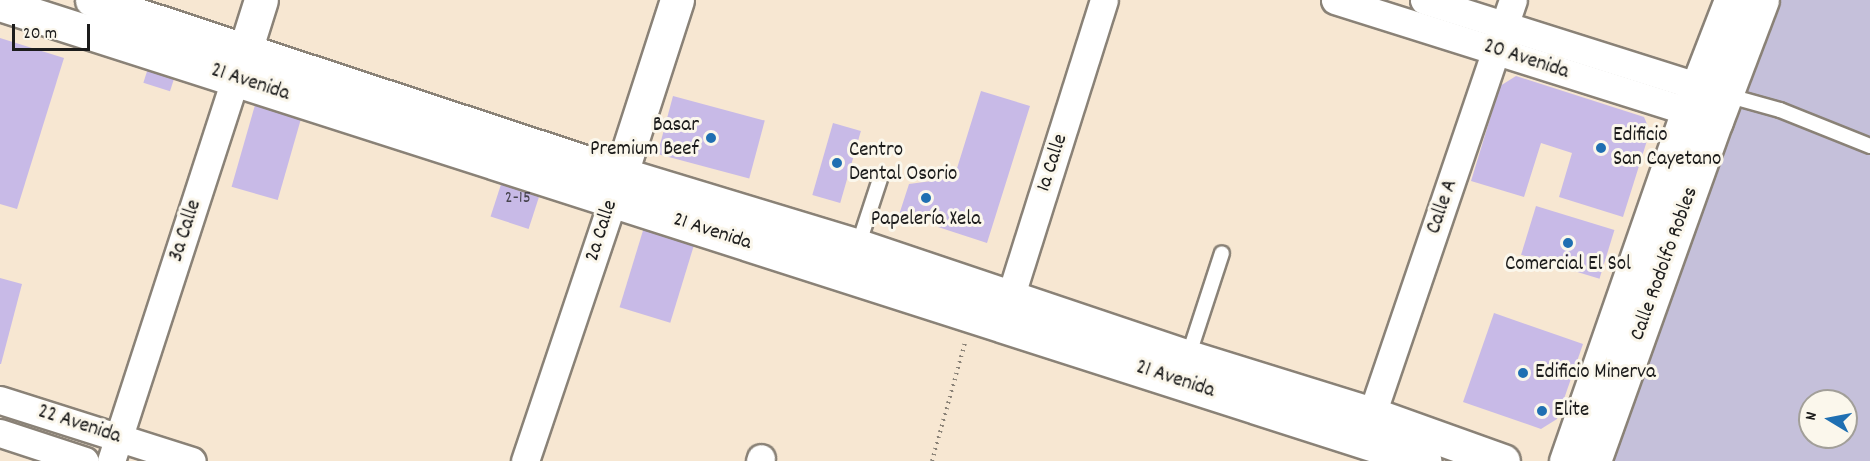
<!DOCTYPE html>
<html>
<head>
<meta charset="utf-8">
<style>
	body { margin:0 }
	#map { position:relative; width:1870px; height:461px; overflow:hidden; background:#f7e7d2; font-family:Dekko,sans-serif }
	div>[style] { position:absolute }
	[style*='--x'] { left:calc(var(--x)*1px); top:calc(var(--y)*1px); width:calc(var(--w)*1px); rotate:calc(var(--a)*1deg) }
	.industrial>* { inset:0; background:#c5c0da }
	.building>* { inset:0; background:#c8bae7; transform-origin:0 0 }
	.path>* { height:4px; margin-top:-2px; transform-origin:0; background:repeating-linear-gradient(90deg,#8a8277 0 1.5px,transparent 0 6px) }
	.roads { filter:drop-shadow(2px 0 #8a8277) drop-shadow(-2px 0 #8a8277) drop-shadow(0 2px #8a8277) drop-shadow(0 -2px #8a8277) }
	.lane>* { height:14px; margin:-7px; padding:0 7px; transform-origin:7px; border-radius:7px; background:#fff }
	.street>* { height:27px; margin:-13.5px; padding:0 13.5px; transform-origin:13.5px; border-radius:13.5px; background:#fff }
	.secondary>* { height:33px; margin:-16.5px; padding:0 16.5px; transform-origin:16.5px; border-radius:16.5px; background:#fff }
	.dots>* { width:16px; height:16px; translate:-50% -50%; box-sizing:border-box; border:3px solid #fbf7ec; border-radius:50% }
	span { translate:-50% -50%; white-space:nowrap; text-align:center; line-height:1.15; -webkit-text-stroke:6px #fbf7ec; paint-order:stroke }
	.number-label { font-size:18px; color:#47444f }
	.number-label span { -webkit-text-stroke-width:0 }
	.street-label { font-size:21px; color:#1c1c1c }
	.poi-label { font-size:21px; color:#1c1c1c }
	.right { translate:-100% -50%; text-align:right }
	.left { translate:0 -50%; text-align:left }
	.north { position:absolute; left:1798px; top:389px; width:60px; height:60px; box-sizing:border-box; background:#fbf7ec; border:2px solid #a29f99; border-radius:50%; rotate:280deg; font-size:16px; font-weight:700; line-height:24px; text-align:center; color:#1c1c1c }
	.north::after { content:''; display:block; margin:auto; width:21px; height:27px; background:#1f6fb2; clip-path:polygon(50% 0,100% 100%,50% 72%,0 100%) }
	.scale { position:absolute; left:12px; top:24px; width:78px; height:27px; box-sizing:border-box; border:3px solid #1c1c1c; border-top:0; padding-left:8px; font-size:18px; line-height:21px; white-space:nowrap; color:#1c1c1c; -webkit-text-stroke:4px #fbf7ec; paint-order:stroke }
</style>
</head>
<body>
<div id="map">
	<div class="industrial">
		<div style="clip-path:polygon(evenodd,1771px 0,1870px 0,1870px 461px,1607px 461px,1771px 0,1810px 401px,1846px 401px,1846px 437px,1810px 437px,1810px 401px)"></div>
	</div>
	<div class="building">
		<div style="clip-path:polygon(0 38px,64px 58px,17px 209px,0 204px)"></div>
		<div style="left:152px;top:56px;width:28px;height:28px;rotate:18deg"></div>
		<div style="clip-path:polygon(1516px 76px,1644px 117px,1650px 131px,1623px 217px,1559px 197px,1572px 153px,1541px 143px,1524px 197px,1471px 181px,1500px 86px)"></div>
		<div style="clip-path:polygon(981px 91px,1030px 106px,987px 243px,938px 227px,943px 212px,898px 218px,909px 184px,954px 178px)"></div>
		<div style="left:673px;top:96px;width:95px;height:60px;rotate:15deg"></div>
		<div style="left:255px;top:105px;width:48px;height:85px;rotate:16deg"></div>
		<div style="left:833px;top:123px;width:29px;height:75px;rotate:16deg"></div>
		<div style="left:506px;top:169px;width:40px;height:50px;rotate:18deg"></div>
		<div style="left:1536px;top:206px;width:82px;height:51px;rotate:17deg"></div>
		<div style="left:645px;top:224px;width:53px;height:87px;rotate:17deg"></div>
		<div style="clip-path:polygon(0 278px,22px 284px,1px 364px,0 364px)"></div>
		<div style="clip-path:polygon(1494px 313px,1583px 344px,1557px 419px,1541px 429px,1463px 402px)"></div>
	</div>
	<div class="path">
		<div style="--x:932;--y:461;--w:123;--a:-74.4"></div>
	</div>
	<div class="roads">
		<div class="lane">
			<div style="--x:1726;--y:95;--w:56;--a:15.5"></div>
			<div style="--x:1780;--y:110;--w:97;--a:21.8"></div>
			<div style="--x:858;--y:246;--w:71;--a:-71.8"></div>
			<div style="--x:1188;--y:357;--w:109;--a:-71.9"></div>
		</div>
		<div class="street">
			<div style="--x:1335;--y:0;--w:389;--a:17.5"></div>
			<div style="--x:1424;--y:0;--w:306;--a:17.5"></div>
			<div style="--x:1010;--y:298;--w:312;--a:-72.5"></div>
			<div style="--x:0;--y:400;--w:201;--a:17.6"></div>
			<div style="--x:1372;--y:414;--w:437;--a:-71.2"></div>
			<div style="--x:0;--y:433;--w:89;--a:18.2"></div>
			<div style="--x:111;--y:461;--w:402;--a:-72"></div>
			<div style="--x:525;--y:461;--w:276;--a:-71.4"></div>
			<div style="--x:760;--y:461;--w:3;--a:-72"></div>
		</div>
		<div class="secondary">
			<div style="--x:92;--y:0;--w:557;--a:18.21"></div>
			<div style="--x:621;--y:174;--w:248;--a:16.9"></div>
			<div style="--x:858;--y:246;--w:348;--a:18.6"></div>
			<div style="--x:1188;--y:357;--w:193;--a:17.2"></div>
			<div style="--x:1372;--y:414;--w:139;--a:19.7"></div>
			<div style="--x:0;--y:4;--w:1496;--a:17.79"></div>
			<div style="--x:239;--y:70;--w:73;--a:-72.6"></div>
			<div style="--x:614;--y:195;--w:205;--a:-72.1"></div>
			<div style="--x:1566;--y:461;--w:371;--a:-70.8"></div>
			<div style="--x:1688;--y:111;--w:119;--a:-68.8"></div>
			<div style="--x:1594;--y:461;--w:361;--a:-70.3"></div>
			<div style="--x:1716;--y:121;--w:129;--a:-69.2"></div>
		</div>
	</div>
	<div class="dots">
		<div style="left:711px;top:138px;background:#1f6fb2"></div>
		<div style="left:1601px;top:148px;background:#1f6fb2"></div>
		<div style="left:837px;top:163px;background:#1f6fb2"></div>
		<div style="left:926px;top:198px;background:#1f6fb2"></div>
		<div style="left:1568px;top:243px;background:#1f6fb2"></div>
		<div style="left:1523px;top:373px;background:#1f6fb2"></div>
		<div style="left:1542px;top:411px;background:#1f6fb2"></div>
	</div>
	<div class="number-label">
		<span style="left:518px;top:199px">2-15</span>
	</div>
	<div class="street-label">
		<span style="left:1526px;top:60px;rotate:18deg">20 Avenida</span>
		<span style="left:250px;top:83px;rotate:18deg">21 Avenida</span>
		<span style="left:1053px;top:163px;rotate:-72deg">1a Calle</span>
		<span style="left:1443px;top:207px;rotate:-71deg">Calle A</span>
		<span style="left:186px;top:231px;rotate:-72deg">3a Calle</span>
		<span style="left:602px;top:231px;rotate:-72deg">2a Calle</span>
		<span style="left:712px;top:232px;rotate:18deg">21 Avenida</span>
		<span style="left:1665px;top:264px;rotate:-70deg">Calle Rodolfo Robles</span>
		<span style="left:1175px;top:380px;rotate:18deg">21 Avenida</span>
		<span style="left:79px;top:425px;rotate:18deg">22 Avenida</span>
	</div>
	<div class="poi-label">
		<span class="right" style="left:699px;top:138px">Basar<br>Premium Beef</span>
		<span class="left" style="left:1613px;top:148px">Edificio<br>San Cayetano</span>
		<span class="left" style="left:849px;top:163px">Centro<br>Dental Osorio</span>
		<span style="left:926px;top:220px">Papelería Xela</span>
		<span style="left:1568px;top:265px">Comercial El Sol</span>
		<span class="left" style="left:1535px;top:373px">Edificio Minerva</span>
		<span class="left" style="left:1554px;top:411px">Elite</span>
	</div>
	<div class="north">N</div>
	<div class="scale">20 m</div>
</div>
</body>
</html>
